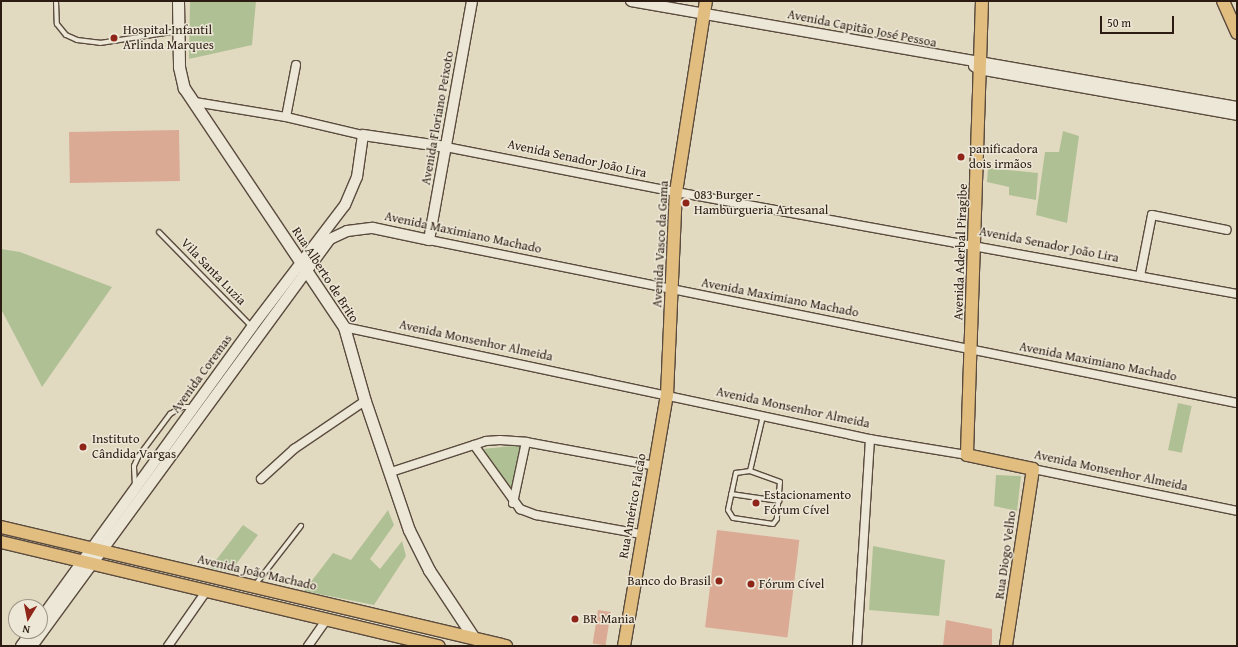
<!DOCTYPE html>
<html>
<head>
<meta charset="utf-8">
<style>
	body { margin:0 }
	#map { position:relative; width:1238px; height:647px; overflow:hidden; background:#e2dac0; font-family:"Gentium Book Plus",serif }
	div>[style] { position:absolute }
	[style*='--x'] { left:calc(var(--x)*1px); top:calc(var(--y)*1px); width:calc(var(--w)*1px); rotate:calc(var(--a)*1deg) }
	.green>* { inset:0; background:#b0c095; transform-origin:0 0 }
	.building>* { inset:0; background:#dbaa95; transform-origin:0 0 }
	.roads { filter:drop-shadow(1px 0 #5a4b3e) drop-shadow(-1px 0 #5a4b3e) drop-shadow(0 1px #5a4b3e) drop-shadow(0 -1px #5a4b3e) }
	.service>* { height:4px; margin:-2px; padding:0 2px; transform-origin:2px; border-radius:2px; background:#ece7d6 }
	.minor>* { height:8px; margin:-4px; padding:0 4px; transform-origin:4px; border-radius:4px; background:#ece7d6 }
	.tertiary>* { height:10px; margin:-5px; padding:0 5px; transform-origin:5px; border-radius:5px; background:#ece7d6 }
	.secondary>* { height:11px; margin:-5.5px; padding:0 5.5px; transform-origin:5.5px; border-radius:5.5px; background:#ece7d6 }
	.primary>* { height:12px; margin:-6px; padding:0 6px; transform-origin:6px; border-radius:6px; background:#e1bd80 }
	.dots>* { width:11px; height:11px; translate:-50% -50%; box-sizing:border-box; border:2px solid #ece7d6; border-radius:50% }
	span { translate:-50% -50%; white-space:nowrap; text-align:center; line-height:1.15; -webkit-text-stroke:3px #ece7d6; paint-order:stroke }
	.street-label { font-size:13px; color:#2c1b12 }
	.poi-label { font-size:13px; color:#2c1b12 }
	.left { translate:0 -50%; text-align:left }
	.right { translate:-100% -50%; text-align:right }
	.frame { position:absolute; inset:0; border:2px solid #2c1b12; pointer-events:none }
	.north { position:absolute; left:8px; top:599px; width:40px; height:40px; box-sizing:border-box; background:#ece7d6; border:1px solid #9f9588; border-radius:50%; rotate:190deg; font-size:11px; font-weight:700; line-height:16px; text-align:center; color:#2c1b12 }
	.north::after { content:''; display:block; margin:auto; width:14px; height:18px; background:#8f2418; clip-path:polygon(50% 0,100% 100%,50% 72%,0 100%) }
	.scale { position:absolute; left:1100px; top:16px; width:74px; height:18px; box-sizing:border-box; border:2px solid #2c1b12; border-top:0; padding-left:5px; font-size:12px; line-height:14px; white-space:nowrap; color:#2c1b12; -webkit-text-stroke:3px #ece7d6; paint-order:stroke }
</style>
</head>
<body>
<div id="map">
	<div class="green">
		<div style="clip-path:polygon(190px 1px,256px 1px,252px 45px,189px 59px)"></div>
		<div style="clip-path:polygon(1063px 131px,1079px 136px,1067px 223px,1036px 215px,1045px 152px,1059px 152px)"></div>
		<div style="clip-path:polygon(988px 168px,1038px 173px,1036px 200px,1009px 195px,1009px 187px,987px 182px)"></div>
		<div style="clip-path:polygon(1px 249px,20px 252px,112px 287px,42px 387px,1px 309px)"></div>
		<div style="left:1178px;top:403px;width:14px;height:48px;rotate:12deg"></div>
		<div style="clip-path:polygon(523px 445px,511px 493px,482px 449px)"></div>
		<div style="clip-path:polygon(996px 475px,1021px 476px,1017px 511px,994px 506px)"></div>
		<div style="clip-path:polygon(388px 510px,394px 525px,370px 559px,380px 569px,402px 541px,406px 556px,374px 605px,304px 591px,333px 553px,351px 560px)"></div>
		<div style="clip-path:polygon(243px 525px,258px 535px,230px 572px,210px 568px)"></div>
		<div style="clip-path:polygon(873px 546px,945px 560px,939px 616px,869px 610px)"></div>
	</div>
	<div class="building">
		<div style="left:179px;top:130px;width:51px;height:110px;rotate:89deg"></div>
		<div style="left:717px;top:530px;width:83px;height:98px;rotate:7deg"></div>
		<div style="left:598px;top:610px;width:13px;height:34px;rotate:9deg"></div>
		<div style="clip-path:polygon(946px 620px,992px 629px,992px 646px,943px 646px)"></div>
	</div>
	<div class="roads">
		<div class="service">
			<div style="--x:56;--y:1;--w:23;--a:88"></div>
			<div style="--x:57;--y:24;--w:14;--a:51"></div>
			<div style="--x:66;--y:35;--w:12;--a:24"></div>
			<div style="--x:77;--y:40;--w:23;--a:7"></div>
			<div style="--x:100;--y:43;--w:79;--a:-8.7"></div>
			<div style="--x:159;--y:232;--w:133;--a:45.6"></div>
			<div style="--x:750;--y:471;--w:32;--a:20"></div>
			<div style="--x:780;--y:482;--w:37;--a:95"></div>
			<div style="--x:777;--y:519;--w:6;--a:129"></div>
			<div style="--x:773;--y:524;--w:40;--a:-171.5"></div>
			<div style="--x:733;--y:518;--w:9;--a:-122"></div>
			<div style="--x:728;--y:510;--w:38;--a:-78"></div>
			<div style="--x:736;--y:473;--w:14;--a:-8"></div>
			<div style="--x:750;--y:471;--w:57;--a:-76.7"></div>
			<div style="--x:135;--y:486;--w:20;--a:-93"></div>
			<div style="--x:134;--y:466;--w:10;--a:-66"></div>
			<div style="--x:138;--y:457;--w:54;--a:-53.3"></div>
			<div style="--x:170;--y:414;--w:14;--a:-30"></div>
			<div style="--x:182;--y:407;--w:10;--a:0"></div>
			<div style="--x:731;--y:494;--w:49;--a:8.3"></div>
			<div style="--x:255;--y:585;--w:75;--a:-52.1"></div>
		</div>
		<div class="minor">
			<div style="--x:195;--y:102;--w:92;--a:9.4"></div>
			<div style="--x:286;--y:117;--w:79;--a:13.2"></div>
			<div style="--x:286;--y:117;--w:53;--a:-79.1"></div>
			<div style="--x:446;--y:147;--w:234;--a:11.1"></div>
			<div style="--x:676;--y:192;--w:570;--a:10.3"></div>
			<div style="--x:429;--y:240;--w:824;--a:11.41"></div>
			<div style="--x:1140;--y:276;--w:62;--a:-78.9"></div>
			<div style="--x:1152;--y:215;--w:76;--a:11.3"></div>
			<div style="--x:344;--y:327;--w:538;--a:12.02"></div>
			<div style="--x:870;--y:439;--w:98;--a:9.4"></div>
			<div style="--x:474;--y:445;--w:79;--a:54.3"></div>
			<div style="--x:520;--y:509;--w:17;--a:21"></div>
			<div style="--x:536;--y:515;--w:107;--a:10.3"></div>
			<div style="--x:1033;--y:469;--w:208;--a:11.6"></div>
			<div style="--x:391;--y:472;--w:100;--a:-18.1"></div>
			<div style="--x:486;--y:441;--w:14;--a:-4"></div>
			<div style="--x:500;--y:440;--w:26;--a:4"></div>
			<div style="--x:526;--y:442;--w:131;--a:10.5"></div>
			<div style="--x:261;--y:479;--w:45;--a:-42.3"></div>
			<div style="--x:294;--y:449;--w:86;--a:-34.1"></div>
			<div style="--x:513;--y:503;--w:62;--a:-78"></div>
			<div style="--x:168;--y:646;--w:68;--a:-55.1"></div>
			<div style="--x:308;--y:646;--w:33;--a:-55"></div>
			<div style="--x:857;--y:646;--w:207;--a:-86.4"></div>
		</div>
		<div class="tertiary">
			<div style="--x:631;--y:1;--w:615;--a:9.92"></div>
			<div style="--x:974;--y:66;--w:6;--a:31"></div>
			<div style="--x:979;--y:69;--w:262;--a:10.1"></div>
			<div style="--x:40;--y:620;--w:362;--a:-54.1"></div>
			<div style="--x:252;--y:327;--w:153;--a:-52.7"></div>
			<div style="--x:345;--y:205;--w:30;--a:-67"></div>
			<div style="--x:357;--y:177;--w:42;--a:-81.9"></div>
			<div style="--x:363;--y:135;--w:84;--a:8.2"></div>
			<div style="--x:21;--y:646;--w:19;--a:-54"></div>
			<div style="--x:32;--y:646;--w:504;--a:-53.79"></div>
			<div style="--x:330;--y:239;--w:19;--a:-25"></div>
			<div style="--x:347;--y:231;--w:26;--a:-7"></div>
			<div style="--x:373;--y:228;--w:57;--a:12.1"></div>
			<div style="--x:429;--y:240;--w:243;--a:-79.8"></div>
		</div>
		<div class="secondary">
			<div style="--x:178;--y:1;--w:66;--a:89.1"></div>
			<div style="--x:179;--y:67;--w:22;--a:77"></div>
			<div style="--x:184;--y:88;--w:288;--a:56.2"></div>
			<div style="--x:344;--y:327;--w:77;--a:74.2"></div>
			<div style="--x:365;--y:401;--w:136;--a:71.2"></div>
			<div style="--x:409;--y:530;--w:45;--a:63.4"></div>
			<div style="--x:429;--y:570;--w:82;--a:56.5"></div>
		</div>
		<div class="primary">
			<div style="--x:982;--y:1;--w:454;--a:91.9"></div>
			<div style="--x:967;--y:455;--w:67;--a:12"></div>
			<div style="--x:1033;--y:469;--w:179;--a:98.7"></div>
			<div style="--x:1223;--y:1;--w:35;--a:66"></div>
			<div style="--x:1;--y:527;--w:519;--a:13.26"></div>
			<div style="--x:1;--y:542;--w:450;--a:13.4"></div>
			<div style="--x:624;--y:646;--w:255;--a:-80.3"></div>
			<div style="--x:667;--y:395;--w:203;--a:-87.5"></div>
			<div style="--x:676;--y:192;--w:193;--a:-81.1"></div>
		</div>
	</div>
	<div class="dots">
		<div style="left:114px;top:38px;background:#8f2418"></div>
		<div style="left:961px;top:157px;background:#8f2418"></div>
		<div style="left:686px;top:203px;background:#8f2418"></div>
		<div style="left:83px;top:447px;background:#8f2418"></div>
		<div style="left:756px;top:503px;background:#8f2418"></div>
		<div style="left:719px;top:581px;background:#8f2418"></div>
		<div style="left:751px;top:584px;background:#8f2418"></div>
		<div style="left:575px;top:619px;background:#8f2418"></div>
	</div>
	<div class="street-label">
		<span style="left:862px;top:29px;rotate:11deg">Avenida Capitão José Pessoa</span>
		<span style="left:438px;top:118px;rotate:-80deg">Avenida Floriano Peixoto</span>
		<span style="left:577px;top:159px;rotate:12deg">Avenida Senador João Lira</span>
		<span style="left:463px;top:233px;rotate:12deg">Avenida Maximiano Machado</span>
		<span style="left:661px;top:244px;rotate:-87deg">Avenida Vasco da Gama</span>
		<span style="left:1049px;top:245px;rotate:11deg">Avenida Senador João Lira</span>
		<span style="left:961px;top:252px;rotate:-88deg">Avenida Aderbal Piragibe</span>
		<span style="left:213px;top:272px;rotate:46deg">Vila Santa Luzia</span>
		<span style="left:325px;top:275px;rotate:57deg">Rua Alberto de Brito</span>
		<span style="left:780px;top:298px;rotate:11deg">Avenida Maximiano Machado</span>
		<span style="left:476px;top:341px;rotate:12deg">Avenida Monsenhor Almeida</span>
		<span style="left:1098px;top:362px;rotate:11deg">Avenida Maximiano Machado</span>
		<span style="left:202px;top:374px;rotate:-54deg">Avenida Coremas</span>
		<span style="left:793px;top:408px;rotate:12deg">Avenida Monsenhor Almeida</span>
		<span style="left:1111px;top:471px;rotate:12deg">Avenida Monsenhor Almeida</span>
		<span style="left:633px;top:506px;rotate:-80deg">Rua Américo Falcão</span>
		<span style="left:1006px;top:555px;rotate:-82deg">Rua Diogo Velho</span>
		<span style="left:257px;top:573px;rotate:13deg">Avenida João Machado</span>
	</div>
	<div class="poi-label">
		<span class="left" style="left:123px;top:38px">Hospital Infantil<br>Arlinda Marques</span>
		<span class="left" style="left:969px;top:157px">panificadora<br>dois irmãos</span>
		<span class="left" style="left:694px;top:203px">083 Burger -<br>Hamburgueria Artesanal</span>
		<span class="left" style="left:92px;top:447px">Instituto<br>Cândida Vargas</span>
		<span class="left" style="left:764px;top:503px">Estacionamento<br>Fórum Cível</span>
		<span class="right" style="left:711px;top:581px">Banco do Brasil</span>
		<span class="left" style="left:759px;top:584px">Fórum Cível</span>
		<span class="left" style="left:583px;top:619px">BR Mania</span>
	</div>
	<div class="frame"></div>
	<div class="north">N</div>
	<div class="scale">50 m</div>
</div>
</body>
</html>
